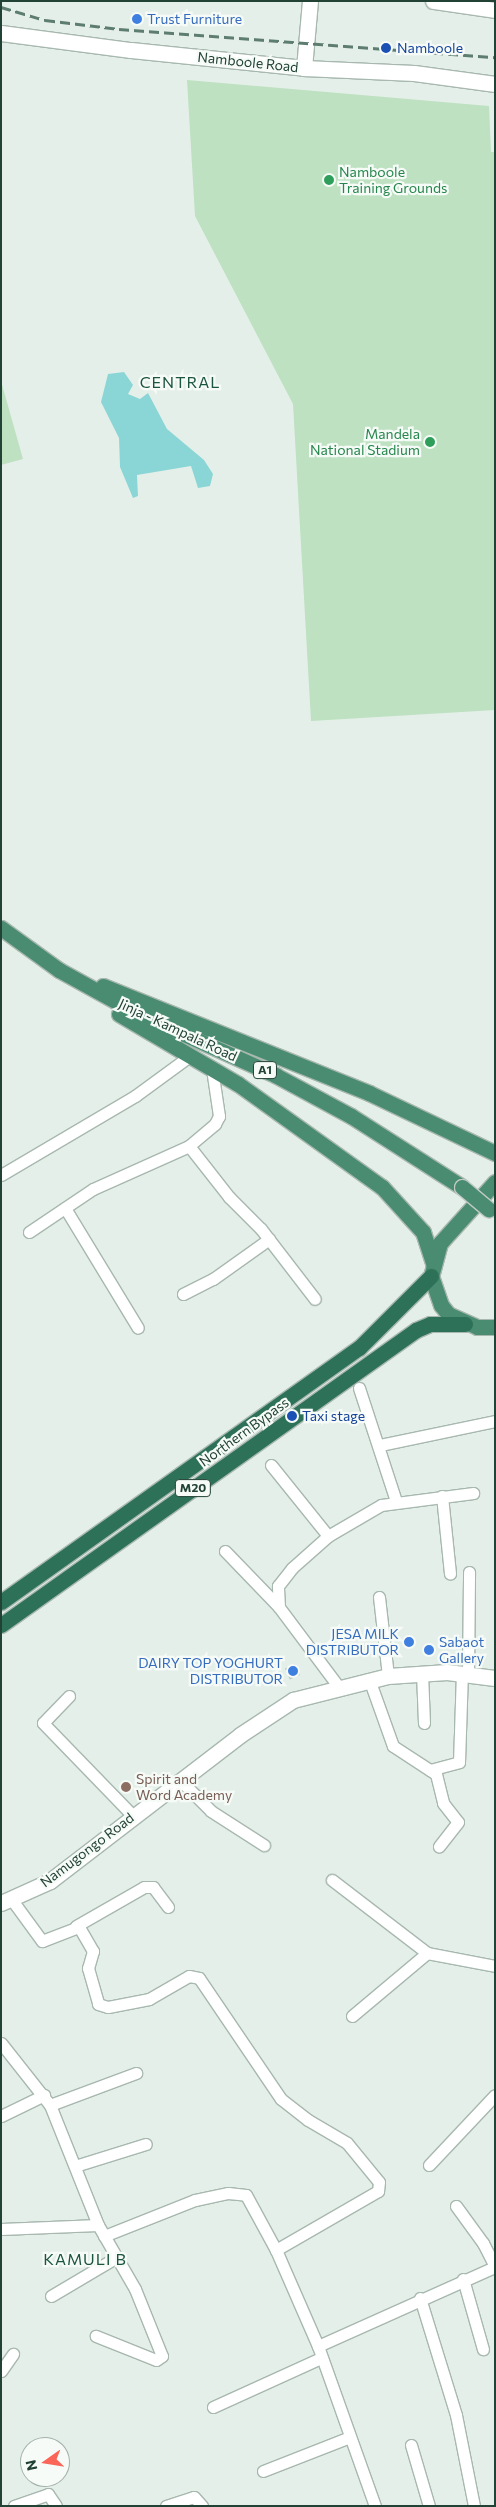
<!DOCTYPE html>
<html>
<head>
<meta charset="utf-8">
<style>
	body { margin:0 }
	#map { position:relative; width:496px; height:2507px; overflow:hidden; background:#e5efe9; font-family:Commissioner,sans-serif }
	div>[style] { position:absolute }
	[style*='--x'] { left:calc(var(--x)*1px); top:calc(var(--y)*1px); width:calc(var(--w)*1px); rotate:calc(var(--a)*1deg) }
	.green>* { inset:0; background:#bde1c1 }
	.water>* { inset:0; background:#8ad6d6 }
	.building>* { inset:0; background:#bacac1; transform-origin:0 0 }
	.roads { filter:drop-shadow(1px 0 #a7b8af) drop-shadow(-1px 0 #a7b8af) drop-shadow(0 1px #a7b8af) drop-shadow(0 -1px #a7b8af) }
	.minor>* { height:11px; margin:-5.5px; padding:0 5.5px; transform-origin:5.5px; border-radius:5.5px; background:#fff }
	.tertiary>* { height:15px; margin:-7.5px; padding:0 7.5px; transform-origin:7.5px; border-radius:7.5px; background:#fff }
	.secondary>* { height:15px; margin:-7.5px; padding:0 7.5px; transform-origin:7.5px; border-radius:7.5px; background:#fff }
	.trunk>* { height:15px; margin:-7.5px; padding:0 7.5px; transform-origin:7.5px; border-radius:7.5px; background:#4a8c72 }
	.motorway>* { height:15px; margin:-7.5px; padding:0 7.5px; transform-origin:7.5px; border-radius:7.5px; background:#2c7158 }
	.rail>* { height:3px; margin-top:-1.5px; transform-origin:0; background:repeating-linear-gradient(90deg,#5d7d70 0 10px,transparent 0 15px) }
	.bridges { filter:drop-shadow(1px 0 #c1cac6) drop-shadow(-1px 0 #c1cac6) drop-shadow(0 1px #c1cac6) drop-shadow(0 -1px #c1cac6) }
	.trunk-bridge>* { height:15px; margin:-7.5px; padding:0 7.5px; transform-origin:7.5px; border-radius:7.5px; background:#4a8c72 }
	.dots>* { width:14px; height:14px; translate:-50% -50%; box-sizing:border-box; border:2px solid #f6fbf8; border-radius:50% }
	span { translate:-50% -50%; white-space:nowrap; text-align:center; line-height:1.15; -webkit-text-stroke:4.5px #f6fbf8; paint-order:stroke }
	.shield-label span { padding:1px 4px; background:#f6fbf8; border:1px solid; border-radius:4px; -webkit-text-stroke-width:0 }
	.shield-label { font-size:12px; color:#224235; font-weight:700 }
	.shop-label { font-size:14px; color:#366cbe }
	.left { translate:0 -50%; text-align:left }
	.right { translate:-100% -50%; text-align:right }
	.transit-label { font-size:14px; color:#164399 }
	.street-label { font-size:14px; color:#224235 }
	.leisure-label { font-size:14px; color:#27864d }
	.education-label { font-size:14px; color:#785e54 }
	.quarter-label { font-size:16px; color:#1d563f; letter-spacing:1px }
	.frame { position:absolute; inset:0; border:2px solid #224235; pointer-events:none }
	.north { position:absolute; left:20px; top:2437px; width:50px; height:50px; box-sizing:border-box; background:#f6fbf8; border:1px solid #a1b1aa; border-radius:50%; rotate:257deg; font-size:14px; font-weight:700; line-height:20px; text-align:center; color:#224235 }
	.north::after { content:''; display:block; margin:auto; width:18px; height:22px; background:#fa6658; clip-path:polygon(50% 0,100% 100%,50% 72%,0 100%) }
</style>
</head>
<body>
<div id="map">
	<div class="green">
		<div style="clip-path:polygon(187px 80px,489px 106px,491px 152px,495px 152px,495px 710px,311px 721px,293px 404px,195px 216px)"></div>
		<div style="clip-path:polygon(1px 381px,23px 459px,1px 465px)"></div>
	</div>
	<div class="water">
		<div style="clip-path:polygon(124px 372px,133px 385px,128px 394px,140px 399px,148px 393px,167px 429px,204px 460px,213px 474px,210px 486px,198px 488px,191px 466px,137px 475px,138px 496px,133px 498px,120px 467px,119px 438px,101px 402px,108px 374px)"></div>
	</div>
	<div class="building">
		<div style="left:295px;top:1664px;width:12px;height:11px;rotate:66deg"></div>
	</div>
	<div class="roads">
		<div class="minor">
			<div style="--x:212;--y:1069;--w:48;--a:81.5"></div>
			<div style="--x:219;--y:1116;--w:9;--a:117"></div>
			<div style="--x:215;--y:1124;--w:34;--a:140"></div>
			<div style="--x:189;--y:1146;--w:65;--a:51.9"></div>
			<div style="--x:229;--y:1197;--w:45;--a:45"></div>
			<div style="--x:261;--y:1229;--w:88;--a:52.4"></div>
			<div style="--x:1;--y:1175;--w:156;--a:-30.5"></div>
			<div style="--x:135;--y:1096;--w:69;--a:-36.2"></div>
			<div style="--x:65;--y:1208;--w:140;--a:58.7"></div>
			<div style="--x:29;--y:1232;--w:77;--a:-33.9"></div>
			<div style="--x:93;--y:1189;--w:105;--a:-24.1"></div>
			<div style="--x:183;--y:1294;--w:34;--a:-27"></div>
			<div style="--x:213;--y:1279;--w:69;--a:-35.5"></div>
			<div style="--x:359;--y:1388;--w:119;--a:71.9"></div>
			<div style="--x:380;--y:1445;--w:117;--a:-11.8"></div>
			<div style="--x:271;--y:1465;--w:91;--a:51.2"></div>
			<div style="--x:442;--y:1496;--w:78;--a:84.1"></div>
			<div style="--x:225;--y:1551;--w:78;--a:46"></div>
			<div style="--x:379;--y:1597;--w:80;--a:83.5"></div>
			<div style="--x:422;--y:1673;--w:50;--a:87.7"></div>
			<div style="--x:468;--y:1674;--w:102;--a:-89.4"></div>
			<div style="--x:369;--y:1679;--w:71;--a:70.3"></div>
			<div style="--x:393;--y:1746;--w:51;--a:33.1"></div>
			<div style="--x:436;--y:1774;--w:30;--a:76"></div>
			<div style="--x:443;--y:1803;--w:24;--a:52"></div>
			<div style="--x:458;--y:1822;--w:31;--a:128"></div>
			<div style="--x:338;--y:1686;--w:99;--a:-126.8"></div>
			<div style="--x:279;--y:1607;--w:21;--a:-93"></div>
			<div style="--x:278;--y:1586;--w:23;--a:-52"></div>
			<div style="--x:292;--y:1568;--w:48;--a:-41.6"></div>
			<div style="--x:328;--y:1536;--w:61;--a:-30.3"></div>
			<div style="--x:381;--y:1505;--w:93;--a:-7.4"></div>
			<div style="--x:69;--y:1696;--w:37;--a:134"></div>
			<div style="--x:43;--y:1723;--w:129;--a:45.9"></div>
			<div style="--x:430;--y:1770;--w:30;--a:-15"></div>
			<div style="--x:459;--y:1762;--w:89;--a:-88.1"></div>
			<div style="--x:181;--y:1781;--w:42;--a:45"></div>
			<div style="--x:211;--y:1811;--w:63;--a:32.7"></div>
			<div style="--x:332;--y:1880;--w:120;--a:37.5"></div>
			<div style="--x:12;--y:1900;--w:51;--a:53.8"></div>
			<div style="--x:42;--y:1941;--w:40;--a:-21"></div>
			<div style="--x:79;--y:1927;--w:28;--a:60"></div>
			<div style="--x:93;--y:1951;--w:18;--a:106"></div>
			<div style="--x:88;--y:1968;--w:37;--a:74"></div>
			<div style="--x:98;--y:2004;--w:10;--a:17"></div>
			<div style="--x:108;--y:2007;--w:42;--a:-11"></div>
			<div style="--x:149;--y:1999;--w:46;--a:-29.9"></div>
			<div style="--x:189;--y:1976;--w:10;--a:11"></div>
			<div style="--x:199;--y:1978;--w:146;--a:55.9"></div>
			<div style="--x:281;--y:2099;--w:34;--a:38"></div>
			<div style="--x:308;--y:2120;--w:45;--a:30.5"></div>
			<div style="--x:347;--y:2143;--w:50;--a:50.6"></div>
			<div style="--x:379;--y:2182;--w:9;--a:96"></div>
			<div style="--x:378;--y:2191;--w:118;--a:150"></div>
			<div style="--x:76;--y:1926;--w:78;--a:-29.8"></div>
			<div style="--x:144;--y:1887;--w:9;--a:0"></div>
			<div style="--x:153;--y:1887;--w:25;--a:53"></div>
			<div style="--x:352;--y:2016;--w:98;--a:-40"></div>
			<div style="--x:427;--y:1953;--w:69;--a:10.8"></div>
			<div style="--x:1;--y:2043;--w:79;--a:51.7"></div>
			<div style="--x:50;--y:2105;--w:129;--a:68.2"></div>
			<div style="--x:98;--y:2225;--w:74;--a:60"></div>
			<div style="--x:135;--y:2289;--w:72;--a:68.1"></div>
			<div style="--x:162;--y:2356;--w:7;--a:146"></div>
			<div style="--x:156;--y:2360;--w:65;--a:-158.2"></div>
			<div style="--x:50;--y:2105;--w:92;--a:-20.4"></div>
			<div style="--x:1;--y:2116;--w:48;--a:-26"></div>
			<div style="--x:429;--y:2165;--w:96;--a:-46.7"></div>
			<div style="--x:75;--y:2166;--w:74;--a:-17.2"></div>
			<div style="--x:456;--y:2206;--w:46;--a:53.9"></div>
			<div style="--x:483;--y:2243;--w:27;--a:63"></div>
			<div style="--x:1;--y:2229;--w:97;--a:-2.4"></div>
			<div style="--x:104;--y:2236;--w:98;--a:-21.6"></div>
			<div style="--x:195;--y:2200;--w:34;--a:-12"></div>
			<div style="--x:228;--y:2193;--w:18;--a:6"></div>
			<div style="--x:246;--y:2195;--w:63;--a:61.4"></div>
			<div style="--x:276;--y:2250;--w:105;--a:66.4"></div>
			<div style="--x:318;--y:2346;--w:170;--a:70.4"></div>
			<div style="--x:463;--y:2279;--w:73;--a:74.1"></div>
			<div style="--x:51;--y:2296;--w:77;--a:-30.6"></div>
			<div style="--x:420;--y:2298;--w:122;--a:72.9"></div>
			<div style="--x:456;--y:2415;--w:93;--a:78.8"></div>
			<div style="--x:318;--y:2346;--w:194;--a:-24.1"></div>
			<div style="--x:1;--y:2371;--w:21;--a:-55"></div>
			<div style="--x:213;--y:2407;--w:119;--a:-24.4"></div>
			<div style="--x:411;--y:2445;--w:64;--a:73.6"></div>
			<div style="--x:263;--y:2471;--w:93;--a:-21.3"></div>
			<div style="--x:14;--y:2506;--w:36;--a:-19"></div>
			<div style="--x:48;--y:2494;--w:14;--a:56"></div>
			<div style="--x:166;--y:2506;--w:29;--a:-18"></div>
			<div style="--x:194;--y:2497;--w:12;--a:48"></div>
		</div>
		<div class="tertiary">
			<div style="--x:1;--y:33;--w:131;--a:7.5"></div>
			<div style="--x:131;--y:50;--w:174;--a:5.9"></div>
			<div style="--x:304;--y:68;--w:110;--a:2.6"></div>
			<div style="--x:414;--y:73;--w:82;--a:7.7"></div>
			<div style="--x:304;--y:68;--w:67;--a:-84.9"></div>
		</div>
		<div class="secondary">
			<div style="--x:433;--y:1;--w:63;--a:8.3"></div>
			<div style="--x:1;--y:1903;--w:54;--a:-24.2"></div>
			<div style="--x:50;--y:1881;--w:240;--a:-37.5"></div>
			<div style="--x:240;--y:1735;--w:64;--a:-33.4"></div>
			<div style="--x:293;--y:1700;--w:98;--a:-14.2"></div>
			<div style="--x:388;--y:1676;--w:59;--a:-3.9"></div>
			<div style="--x:447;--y:1672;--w:48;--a:7.1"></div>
		</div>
		<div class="trunk">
			<div style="--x:1;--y:928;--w:72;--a:35.9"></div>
			<div style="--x:59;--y:970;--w:87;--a:28.9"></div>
			<div style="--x:135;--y:1012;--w:154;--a:24.2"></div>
			<div style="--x:275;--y:1075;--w:86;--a:28.3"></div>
			<div style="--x:351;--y:1116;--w:132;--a:32.6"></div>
			<div style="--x:103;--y:986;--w:287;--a:21.9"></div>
			<div style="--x:369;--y:1093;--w:140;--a:25.5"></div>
			<div style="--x:119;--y:1014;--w:138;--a:30.5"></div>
			<div style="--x:238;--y:1084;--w:177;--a:35.6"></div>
			<div style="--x:382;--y:1187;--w:61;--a:47.7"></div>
			<div style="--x:423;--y:1232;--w:35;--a:72"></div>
			<div style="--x:495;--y:1182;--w:82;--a:132"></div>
			<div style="--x:440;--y:1243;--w:34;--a:105"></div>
			<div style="--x:431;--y:1276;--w:31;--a:71"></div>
			<div style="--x:441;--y:1305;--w:11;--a:52"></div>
			<div style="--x:448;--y:1314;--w:32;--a:24"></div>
			<div style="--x:477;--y:1327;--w:18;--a:0"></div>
		</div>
		<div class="motorway">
			<div style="--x:1;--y:1602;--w:439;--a:-35.4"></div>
			<div style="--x:359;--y:1348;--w:102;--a:-45"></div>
			<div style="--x:1;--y:1625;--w:509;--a:-35.41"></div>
			<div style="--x:416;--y:1330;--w:15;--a:-23"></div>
			<div style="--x:430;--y:1324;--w:35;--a:0"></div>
		</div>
	</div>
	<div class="rail">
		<div style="--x:1;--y:7;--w:46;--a:16.5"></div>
		<div style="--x:45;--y:20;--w:75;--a:6.9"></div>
		<div style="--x:119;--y:29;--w:377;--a:4.3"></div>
	</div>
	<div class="bridges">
		<div class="trunk-bridge">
			<div style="--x:462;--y:1187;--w:35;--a:40"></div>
		</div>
	</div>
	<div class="dots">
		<div style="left:137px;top:19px;background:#3f7fe0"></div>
		<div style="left:386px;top:48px;background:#1a4fb4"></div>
		<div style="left:329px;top:180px;background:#2e9e5b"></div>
		<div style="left:430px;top:442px;background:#2e9e5b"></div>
		<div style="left:292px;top:1416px;background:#1a4fb4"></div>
		<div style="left:409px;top:1642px;background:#3f7fe0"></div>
		<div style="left:429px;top:1650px;background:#3f7fe0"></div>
		<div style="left:293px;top:1671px;background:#3f7fe0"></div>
		<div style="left:126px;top:1787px;background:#8d6e63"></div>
	</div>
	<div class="shield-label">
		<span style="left:265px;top:1070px">A1</span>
		<span style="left:193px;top:1488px">M20</span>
	</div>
	<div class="shop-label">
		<span class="left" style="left:147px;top:19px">Trust Furniture</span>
		<span class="right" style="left:399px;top:1642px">JESA MILK<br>DISTRIBUTOR</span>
		<span class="left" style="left:439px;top:1650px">Sabaot<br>Gallery</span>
		<span class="right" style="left:283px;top:1671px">DAIRY TOP YOGHURT<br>DISTRIBUTOR</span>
	</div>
	<div class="transit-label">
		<span class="left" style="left:397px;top:48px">Namboole</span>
		<span class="left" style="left:302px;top:1416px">Taxi stage</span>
	</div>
	<div class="street-label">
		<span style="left:248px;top:62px;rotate:6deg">Namboole Road</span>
		<span style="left:178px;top:1030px;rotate:25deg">Jinja - Kampala Road</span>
		<span style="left:244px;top:1432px;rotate:-36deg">Northern Bypass</span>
		<span style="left:87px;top:1850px;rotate:-37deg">Namugongo Road</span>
	</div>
	<div class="leisure-label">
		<span class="left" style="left:339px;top:180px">Namboole<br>Training Grounds</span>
		<span class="right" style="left:420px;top:442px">Mandela<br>National Stadium</span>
	</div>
	<div class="education-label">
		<span class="left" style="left:136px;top:1787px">Spirit and<br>Word Academy</span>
	</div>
	<div class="quarter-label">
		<span style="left:180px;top:382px">CENTRAL</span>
		<span style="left:85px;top:2259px">KAMULI B</span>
	</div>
	<div class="frame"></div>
	<div class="north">N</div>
</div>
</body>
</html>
